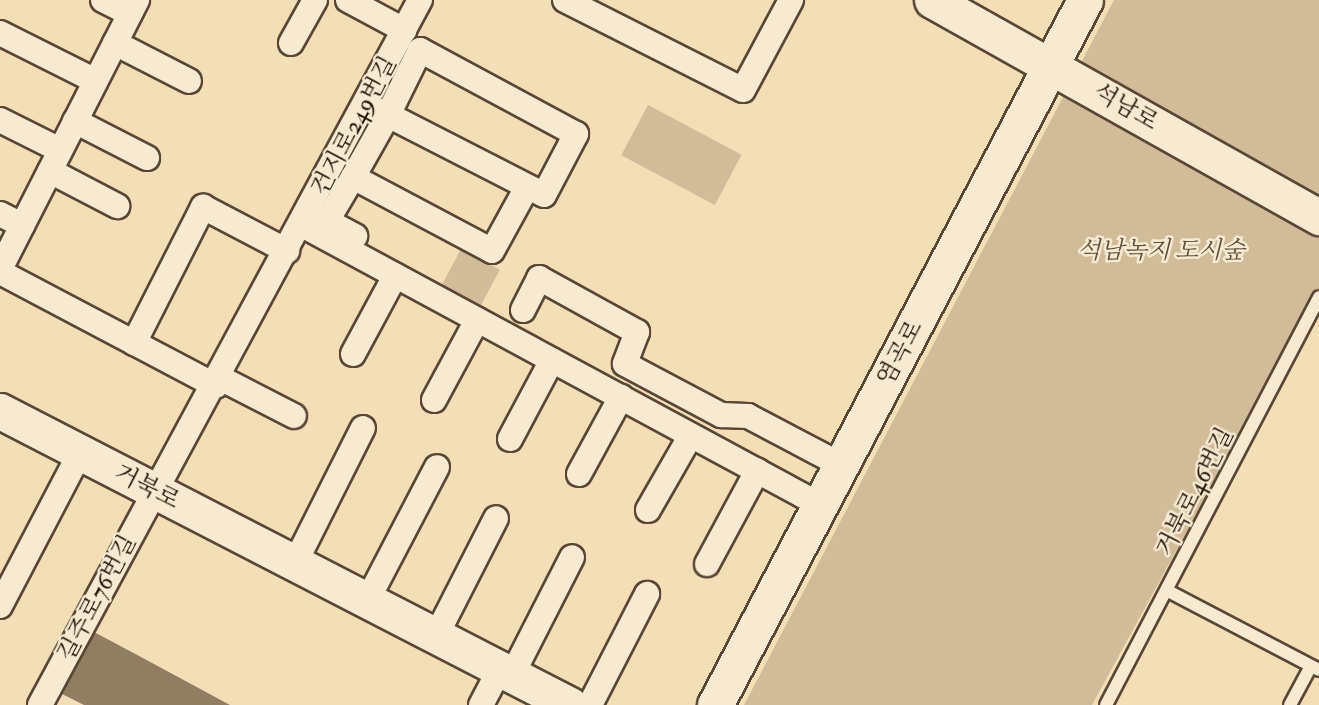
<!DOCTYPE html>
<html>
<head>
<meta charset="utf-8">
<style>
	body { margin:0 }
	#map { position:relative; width:1319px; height:705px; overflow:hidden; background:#f3deb6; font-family:"IM FELL Double Pica","Noto Serif KR",serif }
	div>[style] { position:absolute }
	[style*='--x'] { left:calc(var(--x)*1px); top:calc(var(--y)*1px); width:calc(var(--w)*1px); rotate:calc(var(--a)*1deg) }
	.green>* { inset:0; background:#d0bc98; transform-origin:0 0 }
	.building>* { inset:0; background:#917e62 }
	.roads { filter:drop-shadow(2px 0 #594734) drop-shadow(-2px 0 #594734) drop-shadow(0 2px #594734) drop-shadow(0 -2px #594734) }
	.lane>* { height:12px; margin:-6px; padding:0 6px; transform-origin:6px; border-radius:6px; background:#f7ead0 }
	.street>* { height:24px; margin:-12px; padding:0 12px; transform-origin:12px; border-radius:12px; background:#f7ead0 }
	.secondary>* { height:35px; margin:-17.5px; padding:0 17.5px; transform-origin:17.5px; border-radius:17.5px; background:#f7ead0 }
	span { translate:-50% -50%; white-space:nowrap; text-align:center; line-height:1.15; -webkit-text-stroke:5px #f7ead0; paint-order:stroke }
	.street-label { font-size:24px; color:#261508 }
	.park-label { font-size:24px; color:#624f3a; font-style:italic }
</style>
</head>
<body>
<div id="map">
	<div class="green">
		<div style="clip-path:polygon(1114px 0,1319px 0,1319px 289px,1092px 705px,744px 705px)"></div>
		<div style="left:648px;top:105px;width:106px;height:57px;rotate:28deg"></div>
		<div style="left:461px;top:249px;width:44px;height:42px;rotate:28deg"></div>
	</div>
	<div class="building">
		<div style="clip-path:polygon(94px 632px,141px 657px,230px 705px,84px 705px,62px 694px)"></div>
	</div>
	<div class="roads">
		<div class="lane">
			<div style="--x:1168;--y:591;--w:170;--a:27.6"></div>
			<div style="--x:1106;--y:705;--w:460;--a:-62.4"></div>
			<div style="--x:1290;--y:705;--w:44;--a:-61.7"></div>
		</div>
		<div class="street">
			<div style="--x:103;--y:0;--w:30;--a:27"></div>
			<div style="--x:348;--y:0;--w:64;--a:28.2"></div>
			<div style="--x:565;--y:0;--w:199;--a:26.8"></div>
			<div style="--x:743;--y:90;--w:102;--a:-61.9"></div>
			<div style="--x:0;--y:33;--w:107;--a:26.6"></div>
			<div style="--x:115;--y:43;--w:83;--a:27.2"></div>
			<div style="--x:291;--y:43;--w:49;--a:-60.8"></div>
			<div style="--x:365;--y:104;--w:25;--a:26"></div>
			<div style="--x:388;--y:115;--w:175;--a:27.1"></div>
			<div style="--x:544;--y:195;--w:69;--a:-62.3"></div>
			<div style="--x:576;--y:134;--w:177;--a:-151.7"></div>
			<div style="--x:420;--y:50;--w:72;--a:116.2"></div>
			<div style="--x:388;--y:115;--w:71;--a:119.4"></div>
			<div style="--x:353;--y:177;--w:157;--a:28"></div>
			<div style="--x:492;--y:251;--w:73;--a:-61.3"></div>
			<div style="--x:0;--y:120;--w:67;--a:26.6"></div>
			<div style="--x:75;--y:121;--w:81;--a:27.2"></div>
			<div style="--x:50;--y:171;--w:76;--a:27.6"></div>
			<div style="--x:353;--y:177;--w:51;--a:120.6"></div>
			<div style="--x:327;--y:221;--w:32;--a:28"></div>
			<div style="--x:0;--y:214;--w:25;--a:27"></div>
			<div style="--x:302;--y:225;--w:589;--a:28.39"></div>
			<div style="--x:0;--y:269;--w:302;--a:-63"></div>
			<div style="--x:0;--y:272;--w:244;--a:27.8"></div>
			<div style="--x:523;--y:310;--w:36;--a:-63"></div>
			<div style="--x:539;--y:278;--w:112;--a:28.9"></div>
			<div style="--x:637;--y:332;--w:34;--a:111"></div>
			<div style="--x:625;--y:364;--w:109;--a:28"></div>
			<div style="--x:721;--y:415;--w:27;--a:2"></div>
			<div style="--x:748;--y:416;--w:105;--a:27.8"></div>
			<div style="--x:134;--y:343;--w:153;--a:-63.1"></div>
			<div style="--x:203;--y:207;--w:95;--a:27.6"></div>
			<div style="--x:353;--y:354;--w:89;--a:-61.7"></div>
			<div style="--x:220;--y:378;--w:83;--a:27.2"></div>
			<div style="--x:434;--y:400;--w:91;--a:-61.7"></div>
			<div style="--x:510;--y:439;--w:89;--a:-62"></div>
			<div style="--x:579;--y:474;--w:88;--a:-61.4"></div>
			<div style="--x:648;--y:510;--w:86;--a:-60.2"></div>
			<div style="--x:295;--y:563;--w:151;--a:-63.3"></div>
			<div style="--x:707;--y:564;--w:106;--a:-61.7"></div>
			<div style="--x:367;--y:601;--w:151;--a:-62.4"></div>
			<div style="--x:0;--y:606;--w:173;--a:-62.4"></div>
			<div style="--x:436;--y:636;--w:132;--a:-63"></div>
			<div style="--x:512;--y:675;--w:132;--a:-63"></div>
			<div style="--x:40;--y:705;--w:801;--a:-61.68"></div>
			<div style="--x:481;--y:705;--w:41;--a:-62.2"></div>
			<div style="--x:590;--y:705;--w:125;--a:-62.8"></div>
		</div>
		<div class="secondary">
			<div style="--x:932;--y:0;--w:444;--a:29.3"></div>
			<div style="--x:0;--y:411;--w:641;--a:27.28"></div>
			<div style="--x:715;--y:705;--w:796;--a:-62.31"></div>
		</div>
	</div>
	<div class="street-label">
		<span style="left:1126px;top:107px;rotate:30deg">석남로</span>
		<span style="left:354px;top:126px;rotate:-62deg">건지로249번길</span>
		<span style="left:900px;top:353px;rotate:-62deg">염곡로</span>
		<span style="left:147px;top:487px;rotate:27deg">거북로</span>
		<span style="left:1195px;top:492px;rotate:-63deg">거북로46번길</span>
		<span style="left:97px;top:598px;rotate:-62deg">길주로76번길</span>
	</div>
	<div class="park-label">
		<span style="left:1161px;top:251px">석남녹지 도시숲</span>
	</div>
</div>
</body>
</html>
